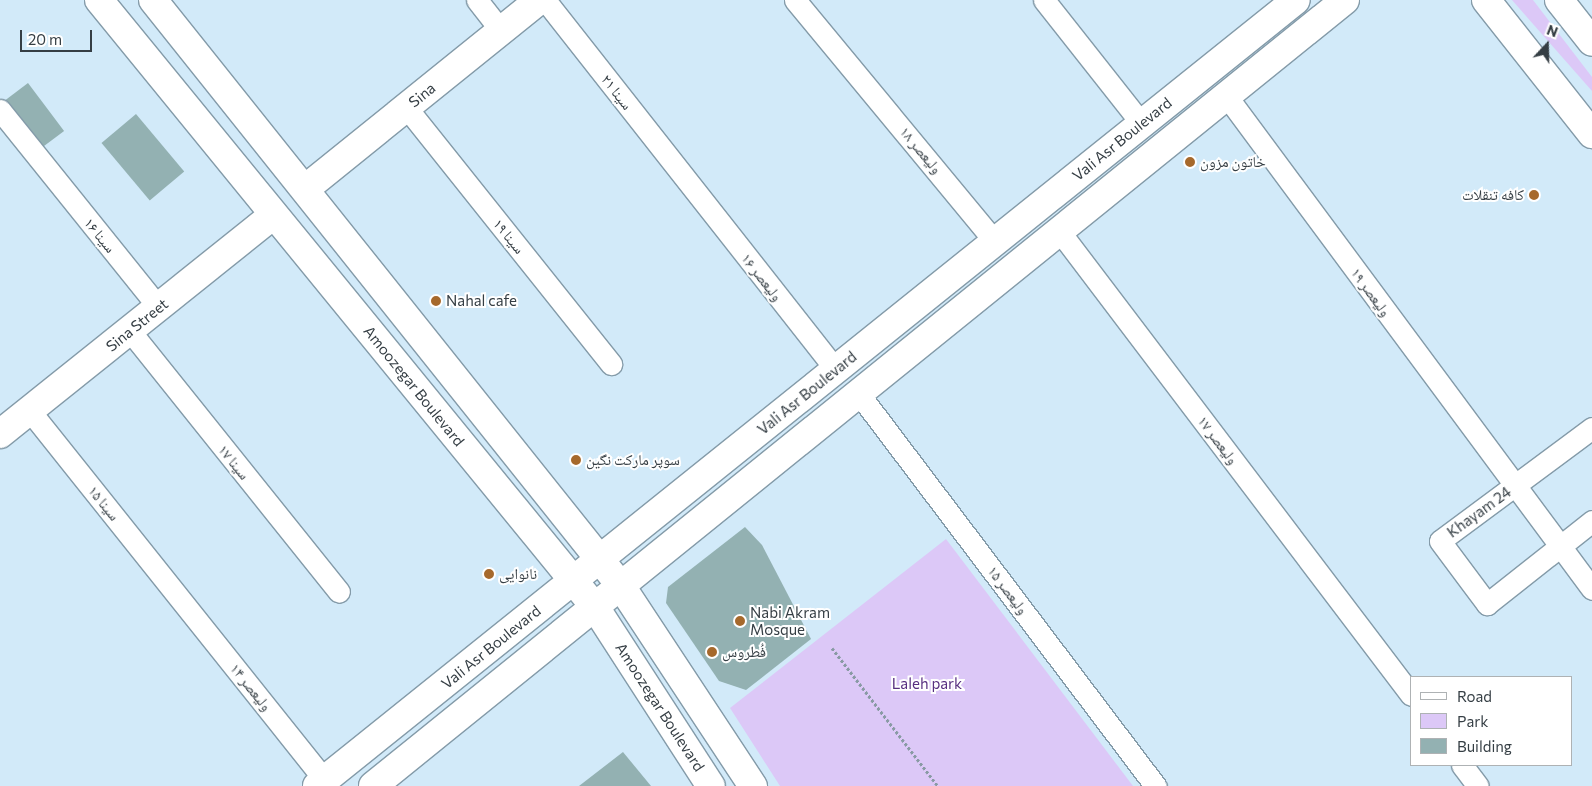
<!DOCTYPE html>
<html>
<head>
<meta charset="utf-8">
<style>
	body { margin:0 }
	#map { position:relative; width:1592px; height:786px; overflow:hidden; background:#d2eaf9; font-family:Commissioner,"Noto Naskh Arabic",sans-serif }
	div>[style] { position:absolute }
	[style*='--x'] { left:calc(var(--x)*1px); top:calc(var(--y)*1px); width:calc(var(--w)*1px); rotate:calc(var(--a)*1deg) }
	.green>* { inset:0; background:#dcc8f7 }
	.building>* { inset:0; background:#93b1b2; transform-origin:0 0 }
	.path>* { height:3px; margin-top:-1.5px; transform-origin:0; background:repeating-linear-gradient(90deg,#899aa4 0 2.5px,transparent 0 5px) }
	.roads { filter:drop-shadow(1px 0 #849ba9) drop-shadow(-1px 0 #849ba9) drop-shadow(0 1px #849ba9) drop-shadow(0 -1px #849ba9) }
	.street>* { height:21px; margin:-10.5px; padding:0 10.5px; transform-origin:10.5px; border-radius:10.5px; background:#fff }
	.secondary>* { height:28px; margin:-14px; padding:0 14px; transform-origin:14px; border-radius:14px; background:#fff }
	.primary>* { height:28px; margin:-14px; padding:0 14px; transform-origin:14px; border-radius:14px; background:#fff }
	.dots>* { width:14px; height:14px; translate:-50% -50%; box-sizing:border-box; border:2px solid #fff; border-radius:50% }
	span { translate:-50% -50%; white-space:nowrap; text-align:center; line-height:1.15; -webkit-text-stroke:4px #fff; paint-order:stroke }
	.street-label { font-size:15px; color:#353e44 }
	.poi-label { font-size:15px; color:#353e44 }
	.left { translate:0 -50%; text-align:left }
	.right { translate:-100% -50%; text-align:right }
	.park-label { font-size:15px; color:#583080 }
	.legend { position:absolute; left:1410px; top:676px; width:162px; height:90px; box-sizing:border-box; background:#fff; border:1px solid #aeb2b4; margin:0; padding:6px 9px; list-style:none; font-size:15px; color:#353e44 }
	.legend li { display:flex; align-items:center; gap:10px; height:25px }
	.legend b { width:25px; border:1px solid #aeb2b4 }
	.north { position:absolute; left:1522px; top:20px; width:50px; height:50px; -webkit-text-stroke:4px #fff; paint-order:stroke; rotate:21deg; font-size:14px; font-weight:700; line-height:20px; text-align:center; color:#353e44 }
	.north::after { content:''; display:block; margin:auto; width:18px; height:22px; background:#353e44; clip-path:polygon(50% 0,100% 100%,50% 72%,0 100%) }
	.scale { position:absolute; left:20px; top:30px; width:72px; height:22px; box-sizing:border-box; border:2px solid #353e44; border-top:0; padding-left:6px; font-size:15px; line-height:18px; white-space:nowrap; color:#353e44; -webkit-text-stroke:4px #fff; paint-order:stroke }
</style>
</head>
<body>
<div id="map">
	<div class="green">
		<div style="clip-path:polygon(1512px 0,1533px 0,1592px 77px,1592px 91px)"></div>
		<div style="clip-path:polygon(946px 539px,1133px 786px,780px 786px,730px 708px)"></div>
	</div>
	<div class="building">
		<div style="left:28px;top:83px;width:60px;height:31px;rotate:53deg"></div>
		<div style="left:136px;top:114px;width:75px;height:45px;rotate:50deg"></div>
		<div style="clip-path:polygon(745px 527px,762px 545px,811px 639px,746px 690px,719px 681px,666px 603px,668px 587px)"></div>
		<div style="clip-path:polygon(623px 752px,651px 786px,579px 786px)"></div>
	</div>
	<div class="path">
		<div style="--x:832;--y:648;--w:174;--a:52.5"></div>
	</div>
	<div class="roads">
		<div class="street">
			<div style="--x:477;--y:0;--w:39;--a:52"></div>
			<div style="--x:545;--y:0;--w:471;--a:51.8"></div>
			<div style="--x:795;--y:0;--w:314;--a:50.4"></div>
			<div style="--x:1044;--y:0;--w:158;--a:51.7"></div>
			<div style="--x:1228;--y:98;--w:611;--a:53.45"></div>
			<div style="--x:406;--y:107;--w:329;--a:51.4"></div>
			<div style="--x:0;--y:110;--w:254;--a:51.2"></div>
			<div style="--x:1060;--y:232;--w:581;--a:52.83"></div>
			<div style="--x:130;--y:331;--w:334;--a:51.3"></div>
			<div style="--x:859;--y:394;--w:492;--a:52.9"></div>
			<div style="--x:30;--y:411;--w:472;--a:51.4"></div>
			<div style="--x:1592;--y:428;--w:189;--a:143.4"></div>
			<div style="--x:1440;--y:541;--w:79;--a:53.3"></div>
			<div style="--x:1487;--y:604;--w:134;--a:-38.3"></div>
			<div style="--x:1462;--y:765;--w:26;--a:53"></div>
		</div>
		<div class="secondary">
			<div style="--x:99;--y:0;--w:784;--a:50.75"></div>
			<div style="--x:595;--y:607;--w:213;--a:57.1"></div>
			<div style="--x:153;--y:0;--w:750;--a:51.39"></div>
			<div style="--x:621;--y:586;--w:240;--a:56.6"></div>
			<div style="--x:305;--y:189;--w:301;--a:-38.9"></div>
			<div style="--x:0;--y:434;--w:350;--a:-38.7"></div>
			<div style="--x:317;--y:786;--w:1255;--a:-38.76"></div>
			<div style="--x:373;--y:786;--w:1250;--a:-38.96"></div>
		</div>
		<div class="primary">
			<div style="--x:1486;--y:0;--w:171;--a:51.7"></div>
			<div style="--x:1559;--y:0;--w:53;--a:51.8"></div>
		</div>
	</div>
	<div class="dots">
		<div style="left:1190px;top:162px;background:#a6692c"></div>
		<div style="left:1534px;top:195px;background:#a6692c"></div>
		<div style="left:436px;top:301px;background:#a6692c"></div>
		<div style="left:576px;top:460px;background:#a6692c"></div>
		<div style="left:489px;top:574px;background:#a6692c"></div>
		<div style="left:740px;top:621px;background:#a6692c"></div>
		<div style="left:712px;top:652px;background:#a6692c"></div>
	</div>
	<div class="street-label">
		<span style="left:617px;top:92px;rotate:52deg">سینا ۲۱</span>
		<span style="left:422px;top:95px;rotate:-39deg">Sina</span>
		<span style="left:1122px;top:139px;rotate:-39deg">Vali Asr Boulevard</span>
		<span style="left:921px;top:150px;rotate:50deg">ولیعصر ۱۸</span>
		<span style="left:100px;top:235px;rotate:51deg">سینا ۱۶</span>
		<span style="left:509px;top:236px;rotate:51deg">سینا ۱۹</span>
		<span style="left:762px;top:277px;rotate:52deg">ولیعصر ۱۶</span>
		<span style="left:1371px;top:292px;rotate:54deg">ولیعصر ۱۹</span>
		<span style="left:137px;top:325px;rotate:-39deg">Sina Street</span>
		<span style="left:414px;top:386px;rotate:51deg">Amoozegar Boulevard</span>
		<span style="left:807px;top:393px;rotate:-39deg">Vali Asr Boulevard</span>
		<span style="left:1218px;top:440px;rotate:53deg">ولیعصر ۱۷</span>
		<span style="left:234px;top:462px;rotate:51deg">سینا ۱۷</span>
		<span style="left:104px;top:503px;rotate:51deg">سینا ۱۵</span>
		<span style="left:1479px;top:512px;rotate:-36deg">Khayam 24</span>
		<span style="left:1008px;top:590px;rotate:53deg">ولیعصر ۱۵</span>
		<span style="left:491px;top:647px;rotate:-39deg">Vali Asr Boulevard</span>
		<span style="left:251px;top:687px;rotate:51deg">ولیعصر ۱۴</span>
		<span style="left:660px;top:707px;rotate:57deg">Amoozegar Boulevard</span>
	</div>
	<div class="poi-label">
		<span class="left" style="left:1200px;top:162px">خاتون مزون</span>
		<span class="right" style="left:1524px;top:195px">کافه تنقلات</span>
		<span class="left" style="left:446px;top:301px">Nahal cafe</span>
		<span class="left" style="left:586px;top:460px">سوپر مارکت نگین</span>
		<span class="left" style="left:499px;top:574px">نانوایی</span>
		<span class="left" style="left:750px;top:621px">Nabi Akram<br>Mosque</span>
		<span class="left" style="left:722px;top:652px">فُطروس</span>
	</div>
	<div class="park-label">
		<span style="left:927px;top:684px">Laleh park</span>
	</div>
	<ul class="legend">
	<li><b style="height:6px;background:#fff"></b>Road</li>
	<li><b style="height:14px;background:#dcc8f7"></b>Park</li>
	<li><b style="height:14px;background:#93b1b2"></b>Building</li>
	</ul>
	<div class="north">N</div>
	<div class="scale">20 m</div>
</div>
</body>
</html>
